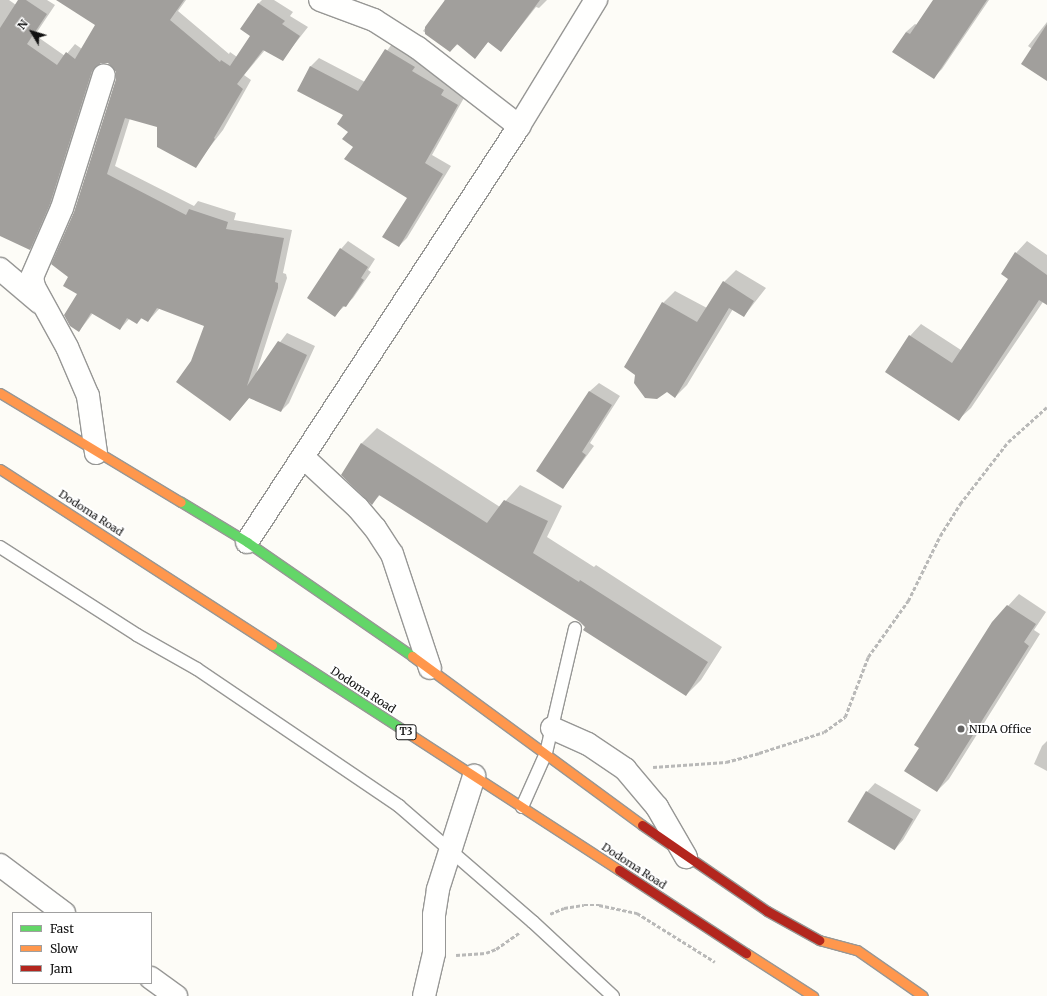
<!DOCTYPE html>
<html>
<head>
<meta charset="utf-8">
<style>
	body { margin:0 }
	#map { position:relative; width:1047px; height:996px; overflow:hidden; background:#fdfcf7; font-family:Merriweather,serif }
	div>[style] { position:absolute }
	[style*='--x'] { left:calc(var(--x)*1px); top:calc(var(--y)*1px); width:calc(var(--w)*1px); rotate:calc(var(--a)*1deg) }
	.shadow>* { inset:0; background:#0003 }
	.building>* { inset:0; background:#a19f9c; transform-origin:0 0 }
	.path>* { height:2.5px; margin-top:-1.25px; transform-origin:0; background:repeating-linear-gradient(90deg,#b9b9b8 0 4px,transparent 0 6px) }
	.roads { filter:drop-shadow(1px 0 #979795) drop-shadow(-1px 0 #979795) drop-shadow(0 1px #979795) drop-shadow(0 -1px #979795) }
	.lane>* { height:12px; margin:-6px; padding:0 6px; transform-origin:6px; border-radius:6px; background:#fffffe }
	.street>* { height:22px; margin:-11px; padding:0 11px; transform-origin:11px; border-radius:11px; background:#fffffe }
	.fast>* { height:9px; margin:-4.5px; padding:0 4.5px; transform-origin:4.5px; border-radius:4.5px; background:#63d668 }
	.slow>* { height:9px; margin:-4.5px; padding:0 4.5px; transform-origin:4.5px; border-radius:4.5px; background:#ff974d }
	.jam>* { height:9px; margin:-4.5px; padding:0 4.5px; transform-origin:4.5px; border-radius:4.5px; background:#b3261e }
	.dots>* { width:11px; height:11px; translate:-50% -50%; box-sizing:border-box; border:2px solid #fff; border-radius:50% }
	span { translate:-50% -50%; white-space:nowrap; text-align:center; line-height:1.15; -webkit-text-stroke:4px #fff; paint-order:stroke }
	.shield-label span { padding:1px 3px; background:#fff; border:1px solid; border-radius:3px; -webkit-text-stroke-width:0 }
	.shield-label { font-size:10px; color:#111; font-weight:700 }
	.street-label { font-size:11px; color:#111 }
	.poi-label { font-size:11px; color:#111 }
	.left { translate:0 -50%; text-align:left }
	.legend { position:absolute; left:12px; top:912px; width:140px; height:72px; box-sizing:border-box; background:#fff; border:1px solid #a0a0a0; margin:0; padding:5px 7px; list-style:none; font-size:12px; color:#111 }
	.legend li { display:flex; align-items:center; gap:8px; height:20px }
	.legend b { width:20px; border:1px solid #a0a0a0 }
	.north { position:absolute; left:12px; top:12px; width:40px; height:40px; -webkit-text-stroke:3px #fff; paint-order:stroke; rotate:308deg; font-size:11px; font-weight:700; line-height:16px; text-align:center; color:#111 }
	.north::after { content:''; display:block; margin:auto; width:14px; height:18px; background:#111; clip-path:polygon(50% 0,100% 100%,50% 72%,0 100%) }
</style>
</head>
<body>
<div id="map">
	<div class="shadow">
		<div style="clip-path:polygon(0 0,9px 0,16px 5px,19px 0,47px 0,55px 5px,35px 35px,65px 56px,75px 44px,82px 49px,96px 25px,65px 0,186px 0,178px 11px,229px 54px,230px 52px,237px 57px,251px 35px,258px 4px,262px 0,274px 0,293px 12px,290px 16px,308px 27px,282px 60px,265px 50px,244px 75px,251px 80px,223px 130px,195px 166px,158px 126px,130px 118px,115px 166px,194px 206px,198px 201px,236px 213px,234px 220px,292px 230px,283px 273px,286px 274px,287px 278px,256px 374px,287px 333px,315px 346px,289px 403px,281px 411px,250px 397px,230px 420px,192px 361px,205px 325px,160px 308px,148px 321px,142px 318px,137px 323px,130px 318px,120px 329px,93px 313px,79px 331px,78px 294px,69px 277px,75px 212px,117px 79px,117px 72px,109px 62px,100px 62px,59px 194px,39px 240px,30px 249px,0 234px)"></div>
		<div style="clip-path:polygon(444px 0,547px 0,539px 8px,536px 7px,501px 51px,489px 41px,475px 57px,458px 44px,450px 51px,423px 31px,445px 1px)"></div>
		<div style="clip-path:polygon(935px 0,989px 0,942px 69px,934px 77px,906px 32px,915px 24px,917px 25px)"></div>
		<div style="clip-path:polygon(1047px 22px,1047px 80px,1032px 49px,1028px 46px)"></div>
		<div style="clip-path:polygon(394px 41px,451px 82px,448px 86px,465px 96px,432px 155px,451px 166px,407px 238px,399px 246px,408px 198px,354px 147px,345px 115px,298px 90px,311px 66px,319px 58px,365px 82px)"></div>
		<div style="clip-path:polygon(348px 241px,375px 259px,368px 270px,371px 272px,353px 298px,335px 315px,341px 249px)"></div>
		<div style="clip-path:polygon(1027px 241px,1047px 255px,1047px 296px,971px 408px,959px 419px,910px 336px,921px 324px,961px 350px,1009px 278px,1016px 253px)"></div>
		<div style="clip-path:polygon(736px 270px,766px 288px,744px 316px,733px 309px,687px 385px,675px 397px,663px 303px,675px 291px,707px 308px,724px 282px)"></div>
		<div style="clip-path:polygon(599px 383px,620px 396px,590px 443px,594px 446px,563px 488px,538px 470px,590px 391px)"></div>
		<div style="clip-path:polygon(377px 428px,500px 507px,520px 485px,562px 506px,547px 537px,594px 567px,596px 565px,722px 647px,701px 680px,686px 695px,580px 621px,380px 495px,372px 503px,342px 474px,362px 443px)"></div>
		<div style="clip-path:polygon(1019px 594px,1046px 612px,1034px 630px,1040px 634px,949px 779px,937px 791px,920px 748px,1008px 606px)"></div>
		<div style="clip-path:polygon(1047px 741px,1047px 771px,1034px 764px,1042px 746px)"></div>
		<div style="clip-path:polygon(875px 783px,921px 810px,903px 840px,895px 849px,867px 792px)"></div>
	</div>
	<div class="building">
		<div style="clip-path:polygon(18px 0,26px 0,47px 14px,27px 44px,57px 65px,66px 52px,75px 59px,95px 25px,56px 0,184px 0,170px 20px,220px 62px,221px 60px,230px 66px,250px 36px,240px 29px,258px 3px,285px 21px,282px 24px,300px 36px,283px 61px,263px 50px,237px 84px,243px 89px,214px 138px,215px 139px,196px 168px,157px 147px,157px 127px,125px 118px,107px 174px,186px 215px,189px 209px,228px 222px,226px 229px,284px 238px,275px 282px,278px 283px,278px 288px,247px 386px,278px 341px,307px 355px,281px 412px,249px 398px,230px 421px,176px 382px,191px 361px,204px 326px,157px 308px,148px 322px,141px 318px,137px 324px,127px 318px,120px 330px,91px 313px,79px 332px,70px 326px,64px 315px,77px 294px,63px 286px,68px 277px,51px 264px,74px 212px,116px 79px,116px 72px,108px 63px,101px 63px,92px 71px,50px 204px,30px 250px,0 236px,0 28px)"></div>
		<div style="clip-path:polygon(445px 0,540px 0,501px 52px,488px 42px,475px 59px,457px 44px,450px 52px,425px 34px,425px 27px)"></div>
		<div style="clip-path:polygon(933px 0,987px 0,934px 79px,892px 52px,906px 32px,910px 34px)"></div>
		<div style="clip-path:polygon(1047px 24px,1047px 81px,1021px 64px)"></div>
		<div style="clip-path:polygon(385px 49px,415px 67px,412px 71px,444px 90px,441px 95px,458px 105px,425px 163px,443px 174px,399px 247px,382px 237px,407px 198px,344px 159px,353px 147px,342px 139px,348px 132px,337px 124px,343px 115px,297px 91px,310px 66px,358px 91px)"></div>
		<div style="clip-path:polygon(340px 248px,368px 267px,361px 278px,364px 280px,346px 307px,343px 306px,335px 317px,307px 298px)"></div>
		<div style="clip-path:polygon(1015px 252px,1047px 275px,1047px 305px,1039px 300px,959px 421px,885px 372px,909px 335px,952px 363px,1008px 279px,1001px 274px)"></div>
		<div style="clip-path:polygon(723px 281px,754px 301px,744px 317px,729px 308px,675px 398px,667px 392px,657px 399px,645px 398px,634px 383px,635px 375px,624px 367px,662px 302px,697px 322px)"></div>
		<div style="clip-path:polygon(589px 391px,612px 405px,582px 452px,586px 455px,563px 489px,536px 471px)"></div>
		<div style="clip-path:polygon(361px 443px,487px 523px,504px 500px,548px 521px,533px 553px,579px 582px,580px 580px,708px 662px,686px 696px,583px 630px,585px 627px,580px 622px,379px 495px,372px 505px,341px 475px)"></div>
		<div style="clip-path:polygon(1007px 605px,1036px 624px,1024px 642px,1029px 646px,937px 792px,904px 771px,919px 748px,914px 745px,992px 622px)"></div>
		<div style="left:866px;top:791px;width:55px;height:36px;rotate:31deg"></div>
	</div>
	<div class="path">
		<div style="--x:653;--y:767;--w:73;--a:-3.9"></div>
		<div style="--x:726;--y:762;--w:34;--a:-15"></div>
		<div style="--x:759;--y:753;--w:68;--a:-17.9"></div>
		<div style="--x:824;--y:732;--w:26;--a:-36"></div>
		<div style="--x:845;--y:717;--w:64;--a:-69"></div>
		<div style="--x:868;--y:657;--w:69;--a:-54.5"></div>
		<div style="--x:908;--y:601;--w:72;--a:-63.8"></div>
		<div style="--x:940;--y:536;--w:38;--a:-58"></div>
		<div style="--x:960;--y:504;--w:78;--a:-52.3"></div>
		<div style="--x:1008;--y:442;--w:52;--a:-41.9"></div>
		<div style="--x:550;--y:914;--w:15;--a:-23"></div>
		<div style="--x:564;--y:908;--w:20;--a:-9"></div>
		<div style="--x:584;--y:905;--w:15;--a:0"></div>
		<div style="--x:599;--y:905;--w:39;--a:12"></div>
		<div style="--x:637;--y:913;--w:92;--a:32.1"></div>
		<div style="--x:456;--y:955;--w:30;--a:-4"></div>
		<div style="--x:486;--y:953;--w:11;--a:-22"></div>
		<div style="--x:496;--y:949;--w:28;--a:-35"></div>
	</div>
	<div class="roads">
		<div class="lane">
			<div style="--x:0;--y:547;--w:163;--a:32.7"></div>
			<div style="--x:137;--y:635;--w:69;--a:29.5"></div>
			<div style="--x:197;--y:669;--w:244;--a:34.1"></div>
			<div style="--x:399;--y:806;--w:177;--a:40.9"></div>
			<div style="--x:533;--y:922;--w:109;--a:42.8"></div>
			<div style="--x:522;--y:807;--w:59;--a:-66"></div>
			<div style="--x:546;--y:753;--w:128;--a:-76.9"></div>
		</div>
		<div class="street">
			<div style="--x:320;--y:0;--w:58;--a:20.3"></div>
			<div style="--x:374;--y:20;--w:52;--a:32.5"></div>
			<div style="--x:418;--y:48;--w:128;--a:37.7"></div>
			<div style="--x:0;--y:269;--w:51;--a:40.2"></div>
			<div style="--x:96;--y:453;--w:58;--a:-98"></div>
			<div style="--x:88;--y:396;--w:53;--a:-113.2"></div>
			<div style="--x:67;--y:347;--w:68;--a:-118.8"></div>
			<div style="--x:34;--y:287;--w:10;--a:-101"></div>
			<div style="--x:32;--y:277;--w:75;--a:-66.5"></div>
			<div style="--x:62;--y:208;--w:139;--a:-72.5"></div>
			<div style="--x:303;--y:457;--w:75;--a:42.8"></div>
			<div style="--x:358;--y:508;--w:26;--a:50"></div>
			<div style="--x:375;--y:528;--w:31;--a:57"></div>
			<div style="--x:392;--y:554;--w:120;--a:71.6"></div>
			<div style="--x:247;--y:542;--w:497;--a:-56.8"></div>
			<div style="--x:519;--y:126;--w:148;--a:-58.6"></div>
			<div style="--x:552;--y:728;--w:39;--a:24"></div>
			<div style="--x:588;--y:744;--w:45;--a:34"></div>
			<div style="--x:625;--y:769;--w:50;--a:49.9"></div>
			<div style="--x:657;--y:807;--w:58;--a:59.9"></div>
			<div style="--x:0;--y:865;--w:80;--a:36.9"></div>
			<div style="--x:151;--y:978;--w:31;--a:36"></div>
			<div style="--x:424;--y:996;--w:44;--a:-76.9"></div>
			<div style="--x:434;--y:953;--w:38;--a:-90"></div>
			<div style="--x:434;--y:915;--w:26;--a:-81"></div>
			<div style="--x:438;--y:889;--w:119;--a:-72.3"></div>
		</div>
		<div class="fast">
			<div style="--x:181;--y:502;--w:77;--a:31.2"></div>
			<div style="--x:247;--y:542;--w:201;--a:34.6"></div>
			<div style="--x:272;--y:645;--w:162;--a:32.9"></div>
		</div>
		<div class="slow">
			<div style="--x:0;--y:393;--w:211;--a:31.1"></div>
			<div style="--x:0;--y:469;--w:324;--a:32.9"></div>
			<div style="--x:412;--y:656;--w:285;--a:36.3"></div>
			<div style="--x:408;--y:733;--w:252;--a:33"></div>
			<div style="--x:819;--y:940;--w:39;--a:15"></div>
			<div style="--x:857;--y:950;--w:80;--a:34.9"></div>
			<div style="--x:746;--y:953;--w:80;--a:32.7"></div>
		</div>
		<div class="jam">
			<div style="--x:642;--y:825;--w:152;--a:34.5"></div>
			<div style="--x:767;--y:911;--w:60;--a:29.1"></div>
			<div style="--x:619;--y:870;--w:152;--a:33.2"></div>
		</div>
	</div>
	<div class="dots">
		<div style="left:961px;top:729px;background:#646362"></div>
	</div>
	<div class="shield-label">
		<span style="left:406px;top:732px">T3</span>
	</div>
	<div class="street-label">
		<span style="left:91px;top:513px;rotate:33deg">Dodoma Road</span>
		<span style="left:363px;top:690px;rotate:33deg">Dodoma Road</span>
		<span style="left:634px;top:866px;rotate:33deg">Dodoma Road</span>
	</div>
	<div class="poi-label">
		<span class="left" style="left:969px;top:729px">NIDA Office</span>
	</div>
	<ul class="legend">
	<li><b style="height:5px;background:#63d668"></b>Fast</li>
	<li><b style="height:5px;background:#ff974d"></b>Slow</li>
	<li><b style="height:5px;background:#b3261e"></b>Jam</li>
	</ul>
	<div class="north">N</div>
</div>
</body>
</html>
